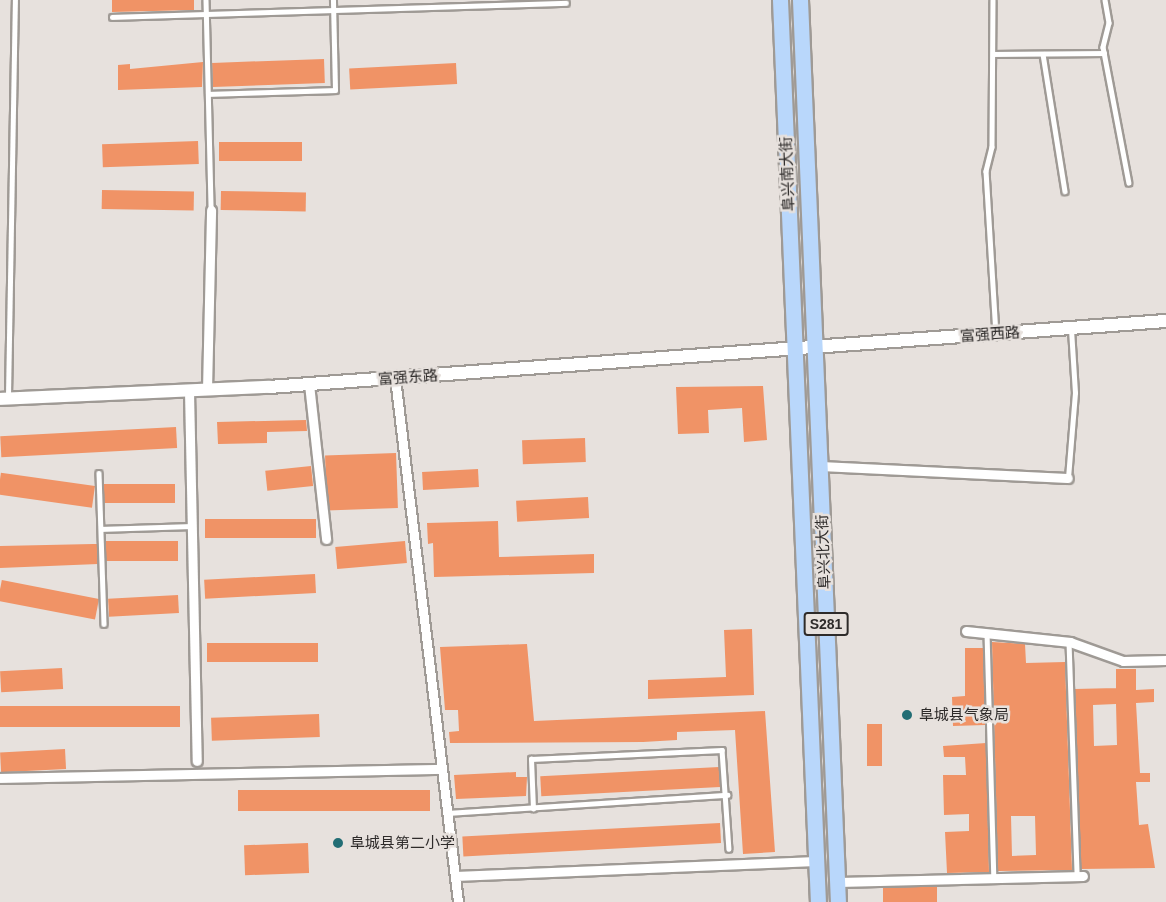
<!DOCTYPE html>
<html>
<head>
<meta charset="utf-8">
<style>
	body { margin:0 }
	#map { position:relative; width:1166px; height:902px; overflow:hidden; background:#e7e1dd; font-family:Helvetica,"Noto Sans SC",sans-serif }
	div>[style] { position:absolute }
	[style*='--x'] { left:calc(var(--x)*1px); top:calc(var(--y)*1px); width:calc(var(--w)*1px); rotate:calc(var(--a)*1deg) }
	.building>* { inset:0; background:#f09366; transform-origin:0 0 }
	.roads { filter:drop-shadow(2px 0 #9f9a95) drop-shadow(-2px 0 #9f9a95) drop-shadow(0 2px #9f9a95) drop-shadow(0 -2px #9f9a95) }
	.service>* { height:4.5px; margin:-2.25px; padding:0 2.25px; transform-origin:2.25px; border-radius:2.25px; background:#fff }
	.minor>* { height:9px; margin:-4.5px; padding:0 4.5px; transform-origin:4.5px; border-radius:4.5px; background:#fff }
	.tertiary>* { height:12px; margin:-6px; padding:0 6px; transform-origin:6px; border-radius:6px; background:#fff }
	.primary>* { height:15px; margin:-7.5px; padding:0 7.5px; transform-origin:7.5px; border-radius:7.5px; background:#b9d7fb }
	.dots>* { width:16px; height:16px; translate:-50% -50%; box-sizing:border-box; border:3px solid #e7e1dd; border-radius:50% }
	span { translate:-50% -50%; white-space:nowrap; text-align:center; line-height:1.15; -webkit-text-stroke:5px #e7e1dd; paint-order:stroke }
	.shield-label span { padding:2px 4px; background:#e7e1dd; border:2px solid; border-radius:4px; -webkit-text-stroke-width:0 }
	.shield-label { font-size:14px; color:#2e2b2a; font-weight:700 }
	.street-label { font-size:15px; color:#2e2b2a }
	.poi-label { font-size:15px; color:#2e2b2a }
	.left { translate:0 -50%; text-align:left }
</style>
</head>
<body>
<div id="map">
	<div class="building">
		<div style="clip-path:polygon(112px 0,194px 0,194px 10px,112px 12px)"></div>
		<div style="left:324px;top:59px;width:24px;height:112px;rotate:88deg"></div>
		<div style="clip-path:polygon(203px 62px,202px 87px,118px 90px,118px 65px,130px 64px,130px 69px)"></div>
		<div style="left:456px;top:63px;width:21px;height:107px;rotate:87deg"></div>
		<div style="left:198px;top:141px;width:23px;height:96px;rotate:88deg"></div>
		<div style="left:302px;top:142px;width:19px;height:83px;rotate:90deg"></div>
		<div style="left:102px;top:190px;width:92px;height:19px;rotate:1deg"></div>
		<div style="left:221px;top:191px;width:85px;height:19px;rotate:1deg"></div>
		<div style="clip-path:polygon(763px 386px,767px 440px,744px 442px,742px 408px,708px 410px,709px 433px,678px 434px,676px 387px)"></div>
		<div style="clip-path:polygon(306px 420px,307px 431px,267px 432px,267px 443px,218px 444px,217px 422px)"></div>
		<div style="left:176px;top:427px;width:21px;height:176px;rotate:87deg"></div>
		<div style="left:585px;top:438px;width:24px;height:63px;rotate:88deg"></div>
		<div style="left:396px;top:453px;width:55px;height:71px;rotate:88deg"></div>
		<div style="left:311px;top:466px;width:20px;height:46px;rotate:84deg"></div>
		<div style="left:478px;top:469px;width:18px;height:56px;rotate:87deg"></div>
		<div style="left:175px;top:484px;width:19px;height:71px;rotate:90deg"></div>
		<div style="left:95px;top:486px;width:22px;height:95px;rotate:98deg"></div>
		<div style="left:588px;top:497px;width:21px;height:72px;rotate:87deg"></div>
		<div style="left:316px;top:519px;width:19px;height:111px;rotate:90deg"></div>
		<div style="clip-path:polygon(498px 521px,499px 557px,594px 554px,594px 573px,434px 577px,433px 543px,428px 544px,427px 523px)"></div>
		<div style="left:178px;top:541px;width:20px;height:72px;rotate:90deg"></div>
		<div style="left:405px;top:541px;width:22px;height:70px;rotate:85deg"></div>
		<div style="clip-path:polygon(93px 544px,97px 544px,98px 564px,0 568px,0 546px)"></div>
		<div style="left:315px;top:574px;width:19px;height:111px;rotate:87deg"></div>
		<div style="left:178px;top:595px;width:18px;height:70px;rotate:87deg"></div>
		<div style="left:99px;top:599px;width:21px;height:99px;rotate:101deg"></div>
		<div style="clip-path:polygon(752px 629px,754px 695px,648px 699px,648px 680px,726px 677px,724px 630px)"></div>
		<div style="clip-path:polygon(evenodd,992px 642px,1025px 644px,1026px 663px,1065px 662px,1072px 870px,998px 871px,992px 642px,1011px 816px,1035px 816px,1036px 855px,1012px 856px,1011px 816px)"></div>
		<div style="left:318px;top:643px;width:19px;height:111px;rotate:90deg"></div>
		<div style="clip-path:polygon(527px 644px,534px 721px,765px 711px,775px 852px,743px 854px,735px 730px,677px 732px,677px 740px,643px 742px,450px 743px,449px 732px,459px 731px,458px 710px,445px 710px,440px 647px)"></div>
		<div style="clip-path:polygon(965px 648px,983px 648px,985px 725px,953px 726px,952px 697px,965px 696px)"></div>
		<div style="left:62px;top:668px;width:21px;height:62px;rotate:87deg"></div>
		<div style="clip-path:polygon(evenodd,1116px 669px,1136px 669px,1136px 690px,1154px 689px,1154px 702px,1136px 703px,1140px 773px,1150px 773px,1150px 782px,1136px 782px,1139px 825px,1148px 824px,1155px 868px,1081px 869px,1075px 689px,1116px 688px,1116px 669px,1116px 704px,1117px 745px,1094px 746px,1093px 705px,1116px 704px)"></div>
		<div style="left:180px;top:706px;width:21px;height:180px;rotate:90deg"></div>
		<div style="left:319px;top:714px;width:23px;height:108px;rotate:88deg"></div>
		<div style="left:867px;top:724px;width:15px;height:42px"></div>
		<div style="clip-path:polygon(986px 743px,989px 872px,947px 873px,945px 832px,969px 831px,969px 814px,944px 815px,943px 775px,966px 775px,965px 757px,944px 757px,943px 746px)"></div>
		<div style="left:65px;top:749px;width:20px;height:65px;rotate:87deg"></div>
		<div style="left:719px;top:767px;width:20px;height:179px;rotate:87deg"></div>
		<div style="clip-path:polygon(516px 772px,516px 777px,527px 777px,526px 796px,456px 799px,454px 775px)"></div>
		<div style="left:430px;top:790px;width:21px;height:192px;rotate:90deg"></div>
		<div style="left:720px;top:823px;width:20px;height:258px;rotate:87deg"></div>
		<div style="left:308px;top:843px;width:30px;height:64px;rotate:88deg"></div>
		<div style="left:937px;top:887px;width:15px;height:54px;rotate:90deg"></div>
	</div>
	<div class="roads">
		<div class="service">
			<div style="--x:206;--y:0;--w:210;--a:88.6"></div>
			<div style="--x:993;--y:0;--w:147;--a:90.4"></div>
			<div style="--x:992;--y:147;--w:25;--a:104"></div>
			<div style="--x:986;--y:171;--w:162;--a:86.5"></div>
			<div style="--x:1105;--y:0;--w:23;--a:80"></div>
			<div style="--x:1109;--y:23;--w:25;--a:104"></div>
			<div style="--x:1103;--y:47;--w:138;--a:79.2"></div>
			<div style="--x:112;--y:17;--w:454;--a:-1.8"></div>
			<div style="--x:993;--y:54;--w:111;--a:-0.5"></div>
			<div style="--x:1043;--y:54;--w:139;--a:80.9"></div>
			<div style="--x:208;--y:94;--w:127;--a:-1.8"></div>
			<div style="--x:335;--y:90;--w:90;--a:-91.3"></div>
			<div style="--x:8;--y:396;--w:396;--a:-89"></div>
			<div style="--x:99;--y:473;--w:151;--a:88.1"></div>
			<div style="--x:1068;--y:478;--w:85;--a:-85.3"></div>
			<div style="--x:1075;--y:393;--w:63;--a:-93.6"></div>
			<div style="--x:101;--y:529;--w:89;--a:-1.9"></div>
			<div style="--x:987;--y:633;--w:245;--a:88.4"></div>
			<div style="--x:1069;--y:642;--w:234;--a:88"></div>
			<div style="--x:533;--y:809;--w:50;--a:-92.3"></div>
			<div style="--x:531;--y:759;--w:191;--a:-2.7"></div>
			<div style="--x:722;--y:750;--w:99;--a:86"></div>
			<div style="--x:447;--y:813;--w:281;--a:-3.7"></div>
		</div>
		<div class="minor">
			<div style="--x:395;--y:378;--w:528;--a:83.14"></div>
			<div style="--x:309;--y:384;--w:156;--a:83.7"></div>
			<div style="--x:207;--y:390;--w:180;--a:-88.7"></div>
			<div style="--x:189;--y:391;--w:370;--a:88.8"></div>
			<div style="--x:820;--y:466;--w:248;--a:2.8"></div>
			<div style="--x:966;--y:631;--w:105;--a:6"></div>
			<div style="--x:1070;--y:642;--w:56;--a:19.7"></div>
			<div style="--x:1123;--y:661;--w:43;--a:-1.3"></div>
			<div style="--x:0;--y:778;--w:442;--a:-1.2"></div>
			<div style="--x:455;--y:876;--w:361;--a:-2.4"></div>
			<div style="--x:838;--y:882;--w:245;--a:-1.4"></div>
		</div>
		<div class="tertiary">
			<div style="--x:0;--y:399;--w:269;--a:-2.6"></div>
			<div style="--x:269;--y:387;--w:899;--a:-4.21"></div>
		</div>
		<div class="primary">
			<div style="--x:780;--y:0;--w:903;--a:87.59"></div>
			<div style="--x:800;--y:0;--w:903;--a:87.59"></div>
		</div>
	</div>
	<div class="dots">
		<div style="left:907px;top:715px;background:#226d74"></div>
		<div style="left:338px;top:843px;background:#226d74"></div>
	</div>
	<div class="shield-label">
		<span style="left:826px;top:624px">S281</span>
	</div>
	<div class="street-label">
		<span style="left:787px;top:174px;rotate:-92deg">阜兴南大街</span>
		<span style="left:990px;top:334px;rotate:-4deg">富强西路</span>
		<span style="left:408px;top:377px;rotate:-4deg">富强东路</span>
		<span style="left:823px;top:552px;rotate:-92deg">阜兴北大街</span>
	</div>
	<div class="poi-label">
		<span class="left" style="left:919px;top:715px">阜城县气象局</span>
		<span class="left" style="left:350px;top:843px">阜城县第二小学</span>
	</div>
</div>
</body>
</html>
